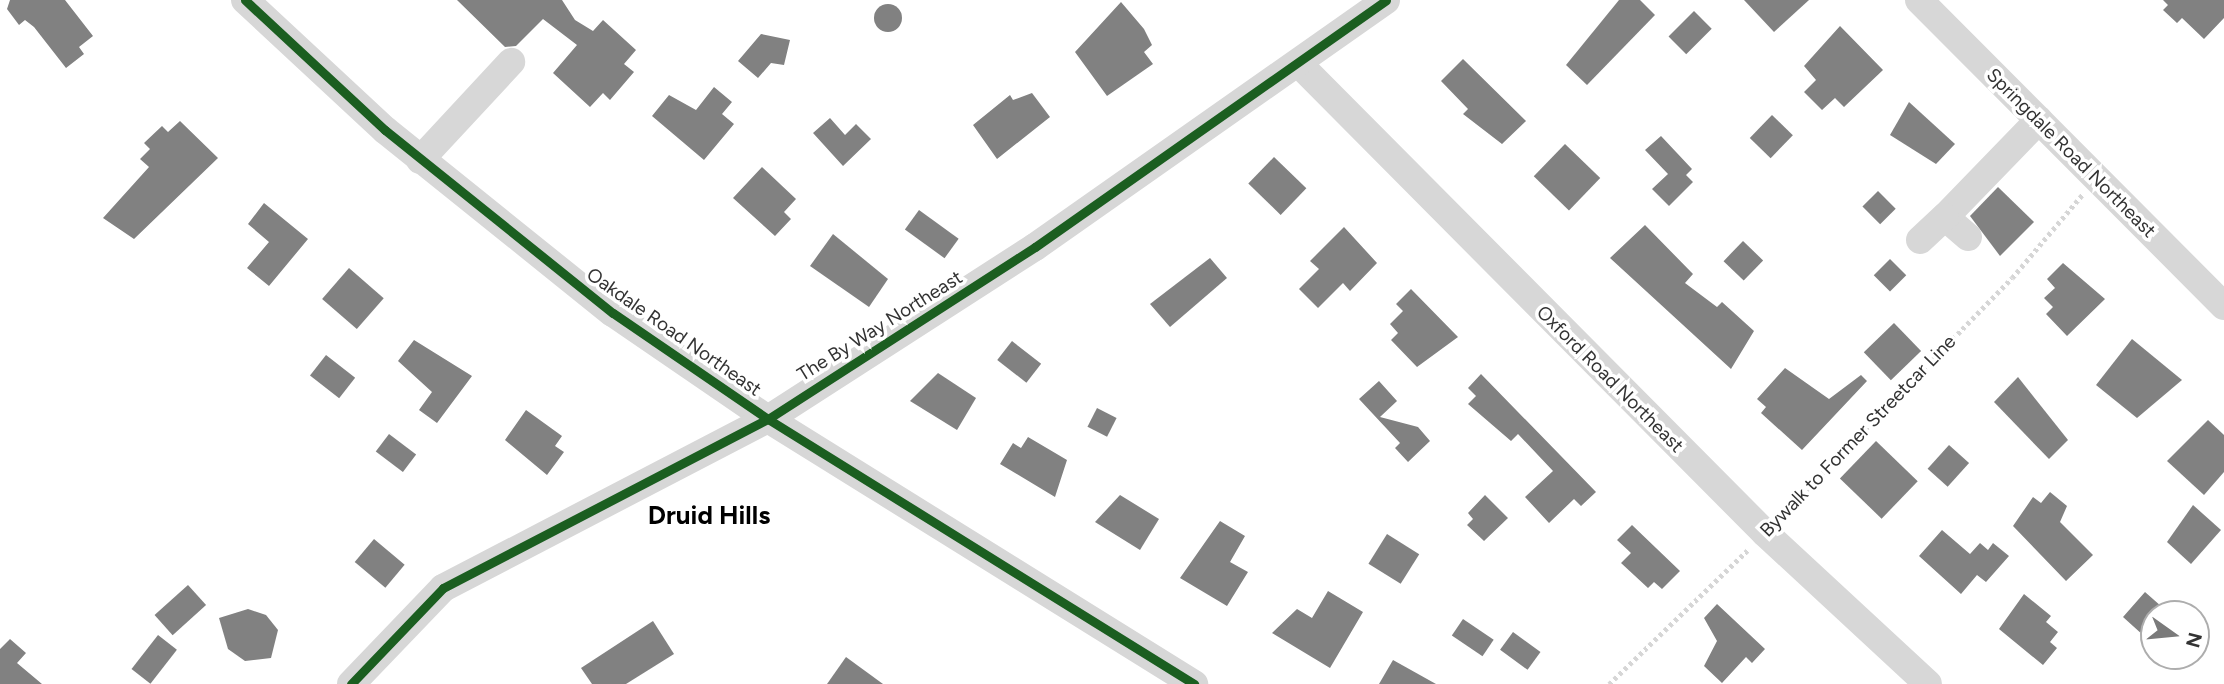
<!DOCTYPE html>
<html>
<head>
<meta charset="utf-8">
<style>
	body { margin:0 }
	#map { position:relative; width:2224px; height:684px; overflow:hidden; background:#fff; font-family:Figtree,sans-serif }
	div>[style] { position:absolute }
	[style*='--x'] { left:calc(var(--x)*1px); top:calc(var(--y)*1px); width:calc(var(--w)*1px); rotate:calc(var(--a)*1deg) }
	.building>* { inset:0; background:#818181; transform-origin:0 0 }
	.round { border-radius:50% }
	.path>* { height:4.5px; margin-top:-2.25px; transform-origin:0; background:repeating-linear-gradient(90deg,#d6d6d6 0 3.5px,transparent 0 7px) }
	.minor>* { height:28px; margin:-14px; padding:0 14px; transform-origin:14px; border-radius:14px; background:#d7d7d7 }
	.cycleway>* { height:9px; margin:-4.5px; padding:0 4.5px; transform-origin:4.5px; border-radius:4.5px; background:#1b5e20 }
	span { translate:-50% -50%; white-space:nowrap; text-align:center; line-height:1.15; -webkit-text-stroke:7px #fff; paint-order:stroke }
	.street-label { font-size:19px; color:#333 }
	.district-label { font-size:26px; color:#000; font-weight:700 }
	.north { position:absolute; left:2140px; top:600px; width:70px; height:70px; box-sizing:border-box; background:#fff; border:2px solid #adadad; border-radius:50%; rotate:105deg; font-size:19px; font-weight:700; line-height:28px; text-align:center; color:#333 }
	.north::after { content:''; display:block; margin:auto; width:24px; height:32px; background:#7a7a7a; clip-path:polygon(50% 0,100% 100%,50% 72%,0 100%) }
</style>
</head>
<body>
<div id="map">
	<div class="building">
		<div style="clip-path:polygon(10px 0,65px 0,93px 36px,79px 47px,84px 54px,66px 68px,34px 27px,25px 20px,19px 25px,7px 9px)"></div>
		<div style="clip-path:polygon(457px 0,562px 0,575px 20px,593px 31px,603px 20px,636px 50px,624px 64px,634px 72px,610px 100px,603px 93px,590px 107px,553px 73px,577px 45px,543px 19px,516px 46px,505px 47px)"></div>
		<div style="clip-path:polygon(1619px 0,1640px 0,1655px 15px,1587px 85px,1566px 65px)"></div>
		<div style="clip-path:polygon(1744px 0,1809px 0,1774px 32px)"></div>
		<div style="clip-path:polygon(2163px 0,2224px 0,2224px 18px,2204px 39px,2182px 18px,2177px 23px,2163px 10px,2168px 5px)"></div>
		<div style="clip-path:polygon(1121px 2px,1144px 29px,1152px 45px,1144px 52px,1153px 64px,1107px 96px,1075px 52px)"></div>
		<div class="round" style="left:874px;top:4px;width:28px;height:28px"></div>
		<div style="left:1694px;top:11px;width:25px;height:36px;rotate:45deg"></div>
		<div style="clip-path:polygon(1840px 26px,1883px 70px,1844px 107px,1835px 98px,1822px 110px,1804px 92px,1816px 80px,1804px 66px)"></div>
		<div style="clip-path:polygon(761px 34px,790px 40px,784px 65px,771px 63px,758px 78px,738px 61px)"></div>
		<div style="clip-path:polygon(1463px 59px,1526px 121px,1502px 144px,1463px 114px,1468px 109px,1441px 81px)"></div>
		<div style="clip-path:polygon(714px 87px,732px 102px,722px 114px,734px 124px,704px 160px,652px 116px,669px 95px,696px 110px)"></div>
		<div style="clip-path:polygon(1032px 93px,1050px 117px,997px 159px,973px 125px,1010px 95px,1013px 100px)"></div>
		<div style="clip-path:polygon(1909px 102px,1955px 144px,1936px 164px,1890px 135px)"></div>
		<div style="left:1772px;top:115px;width:29px;height:32px;rotate:44deg"></div>
		<div style="clip-path:polygon(830px 118px,845px 135px,856px 124px,871px 139px,843px 166px,813px 133px)"></div>
		<div style="clip-path:polygon(180px 121px,218px 158px,134px 239px,103px 218px,149px 167px,140px 159px,150px 149px,144px 143px,162px 126px,168px 132px)"></div>
		<div style="clip-path:polygon(1661px 136px,1692px 169px,1686px 175px,1693px 182px,1669px 206px,1652px 189px,1668px 174px,1645px 150px)"></div>
		<div style="left:1565px;top:144px;width:49px;height:45px;rotate:44deg"></div>
		<div style="left:1274px;top:157px;width:45px;height:37px;rotate:44deg"></div>
		<div style="clip-path:polygon(762px 167px,796px 199px,784px 212px,791px 219px,775px 236px,733px 198px)"></div>
		<div style="clip-path:polygon(1998px 187px,2034px 222px,2000px 256px,1970px 216px)"></div>
		<div style="left:1878px;top:191px;width:25px;height:22px;rotate:45deg"></div>
		<div style="clip-path:polygon(264px 203px,308px 239px,269px 286px,247px 268px,269px 242px,248px 224px)"></div>
		<div style="left:919px;top:210px;width:49px;height:24px;rotate:36deg"></div>
		<div style="clip-path:polygon(1645px 225px,1693px 274px,1685px 283px,1717px 307px,1722px 302px,1754px 331px,1731px 369px,1610px 258px)"></div>
		<div style="clip-path:polygon(1344px 227px,1377px 263px,1350px 291px,1343px 283px,1318px 308px,1299px 289px,1319px 269px,1310px 261px)"></div>
		<div style="clip-path:polygon(833px 234px,888px 279px,869px 307px,810px 266px)"></div>
		<div style="left:1743px;top:241px;width:28px;height:28px;rotate:44deg"></div>
		<div style="clip-path:polygon(1210px 258px,1227px 278px,1170px 327px,1150px 304px)"></div>
		<div style="left:1890px;top:259px;width:23px;height:23px;rotate:45deg"></div>
		<div style="clip-path:polygon(2063px 263px,2105px 299px,2067px 336px,2046px 314px,2053px 307px,2044px 298px,2055px 288px,2047px 279px)"></div>
		<div style="left:349px;top:268px;width:46px;height:41px;rotate:41deg"></div>
		<div style="clip-path:polygon(1411px 289px,1458px 337px,1417px 367px,1391px 340px,1398px 333px,1390px 324px,1403px 311px,1396px 304px)"></div>
		<div style="left:1894px;top:323px;width:39px;height:42px;rotate:46deg"></div>
		<div style="clip-path:polygon(2132px 339px,2182px 380px,2137px 418px,2096px 385px)"></div>
		<div style="clip-path:polygon(414px 340px,472px 376px,437px 423px,419px 410px,432px 392px,398px 361px)"></div>
		<div style="left:1012px;top:341px;width:37px;height:24px;rotate:38deg"></div>
		<div style="left:326px;top:355px;width:37px;height:26px;rotate:38deg"></div>
		<div style="clip-path:polygon(1785px 368px,1829px 399px,1861px 375px,1867px 381px,1802px 450px,1761px 413px,1766px 407px,1757px 399px)"></div>
		<div style="clip-path:polygon(938px 373px,976px 398px,957px 430px,910px 401px)"></div>
		<div style="clip-path:polygon(1481px 374px,1596px 492px,1581px 506px,1574px 499px,1549px 523px,1525px 497px,1553px 471px,1518px 434px,1511px 441px,1468px 404px,1476px 396px,1468px 388px)"></div>
		<div style="clip-path:polygon(2018px 377px,2068px 440px,2049px 459px,1994px 402px)"></div>
		<div style="clip-path:polygon(1379px 381px,1397px 401px,1380px 417px,1418px 427px,1430px 441px,1408px 462px,1395px 448px,1400px 443px,1359px 399px)"></div>
		<div style="left:1097px;top:408px;width:22px;height:21px;rotate:27deg"></div>
		<div style="clip-path:polygon(526px 410px,562px 436px,555px 446px,564px 452px,547px 475px,505px 440px)"></div>
		<div style="clip-path:polygon(2208px 420px,2224px 435px,2224px 472px,2204px 495px,2167px 461px)"></div>
		<div style="left:389px;top:434px;width:34px;height:22px;rotate:37deg"></div>
		<div style="clip-path:polygon(1028px 437px,1067px 460px,1055px 497px,1000px 464px,1013px 443px,1021px 448px)"></div>
		<div style="left:1876px;top:441px;width:58px;height:52px;rotate:44deg"></div>
		<div style="left:1949px;top:445px;width:27px;height:32px;rotate:42deg"></div>
		<div style="clip-path:polygon(2050px 492px,2067px 506px,2060px 522px,2093px 555px,2066px 581px,2013px 526px,2033px 497px,2041px 503px)"></div>
		<div style="clip-path:polygon(1120px 495px,1159px 519px,1140px 550px,1095px 522px)"></div>
		<div style="clip-path:polygon(1485px 495px,1508px 518px,1484px 541px,1467px 525px,1473px 519px,1468px 513px)"></div>
		<div style="clip-path:polygon(2193px 505px,2221px 530px,2191px 564px,2167px 542px)"></div>
		<div style="clip-path:polygon(1220px 521px,1245px 536px,1230px 562px,1248px 572px,1227px 606px,1180px 578px)"></div>
		<div style="clip-path:polygon(1632px 525px,1680px 571px,1662px 589px,1654px 582px,1648px 588px,1621px 563px,1631px 553px,1617px 540px)"></div>
		<div style="clip-path:polygon(1942px 530px,1970px 554px,1980px 543px,1988px 550px,1993px 543px,2009px 556px,1986px 582px,1977px 575px,1961px 594px,1919px 556px)"></div>
		<div style="left:1387px;top:534px;width:38px;height:35px;rotate:32deg"></div>
		<div style="left:374px;top:539px;width:40px;height:30px;rotate:40deg"></div>
		<div style="left:188px;top:585px;width:27px;height:45px;rotate:48deg"></div>
		<div style="clip-path:polygon(1328px 591px,1363px 612px,1330px 668px,1272px 633px,1297px 609px,1312px 618px)"></div>
		<div style="clip-path:polygon(2145px 592px,2170px 614px,2154px 614px,2154px 645px,2123px 617px)"></div>
		<div style="clip-path:polygon(2024px 594px,2051px 616px,2046px 622px,2058px 632px,2050px 642px,2057px 648px,2043px 665px,1999px 629px)"></div>
		<div style="clip-path:polygon(1717px 604px,1765px 649px,1752px 663px,1746px 657px,1722px 683px,1704px 666px,1717px 641px,1704px 618px)"></div>
		<div style="clip-path:polygon(248px 609px,266px 615px,278px 630px,271px 658px,245px 661px,228px 649px,219px 618px)"></div>
		<div style="left:1463px;top:619px;width:37px;height:20px;rotate:34deg"></div>
		<div style="clip-path:polygon(653px 621px,674px 654px,626px 684px,592px 684px,581px 668px)"></div>
		<div style="left:1513px;top:632px;width:34px;height:22px;rotate:36deg"></div>
		<div style="left:158px;top:635px;width:24px;height:43px;rotate:38deg"></div>
		<div style="clip-path:polygon(10px 639px,26px 653px,17px 663px,42px 684px,0 684px,0 649px)"></div>
		<div style="clip-path:polygon(846px 657px,883px 684px,827px 684px)"></div>
		<div style="clip-path:polygon(1393px 660px,1436px 684px,1379px 684px)"></div>
	</div>
	<div class="path">
		<div style="--x:1782;--y:515;--w:330;--a:-45.9"></div>
		<div style="--x:2012;--y:278;--w:109;--a:-49.9"></div>
		<div style="--x:1609;--y:684;--w:194;--a:-44"></div>
	</div>
	<div class="minor">
		<div style="--x:245;--y:0;--w:191;--a:42.9"></div>
		<div style="--x:385;--y:130;--w:292;--a:38.8"></div>
		<div style="--x:613;--y:313;--w:188;--a:34.4"></div>
		<div style="--x:768;--y:419;--w:502;--a:31.88"></div>
		<div style="--x:1919;--y:0;--w:432;--a:45.1"></div>
		<div style="--x:1300;--y:65;--w:660;--a:45.18"></div>
		<div style="--x:1765;--y:533;--w:222;--a:42.8"></div>
		<div style="--x:420;--y:160;--w:134;--a:-47.1"></div>
		<div style="--x:1968;--y:237;--w:30;--a:-139"></div>
		<div style="--x:1945;--y:217;--w:135;--a:-45.9"></div>
		<div style="--x:1920;--y:240;--w:34;--a:-43"></div>
		<div style="--x:351;--y:684;--w:133;--a:-46.2"></div>
		<div style="--x:443;--y:588;--w:366;--a:-27.5"></div>
		<div style="--x:768;--y:419;--w:318;--a:-32.8"></div>
		<div style="--x:1035;--y:247;--w:429;--a:-35.1"></div>
	</div>
	<div class="cycleway">
		<div style="--x:245;--y:0;--w:191;--a:42.9"></div>
		<div style="--x:385;--y:130;--w:292;--a:38.8"></div>
		<div style="--x:613;--y:313;--w:188;--a:34.4"></div>
		<div style="--x:768;--y:419;--w:502;--a:31.88"></div>
		<div style="--x:351;--y:684;--w:133;--a:-46.2"></div>
		<div style="--x:443;--y:588;--w:366;--a:-27.5"></div>
		<div style="--x:768;--y:419;--w:318;--a:-32.8"></div>
		<div style="--x:1035;--y:247;--w:429;--a:-35.1"></div>
	</div>
	<div class="street-label">
		<span style="left:2071px;top:153px;rotate:45deg">Springdale Road Northeast</span>
		<span style="left:880px;top:326px;rotate:-32deg">The By Way Northeast</span>
		<span style="left:674px;top:332px;rotate:35deg">Oakdale Road Northeast</span>
		<span style="left:1610px;top:379px;rotate:45deg">Oxford Road Northeast</span>
		<span style="left:1858px;top:436px;rotate:-46deg">Bywalk to Former Streetcar Line</span>
	</div>
	<div class="district-label">
		<span style="left:709px;top:516px">Druid Hills</span>
	</div>
	<div class="north">N</div>
</div>
</body>
</html>
